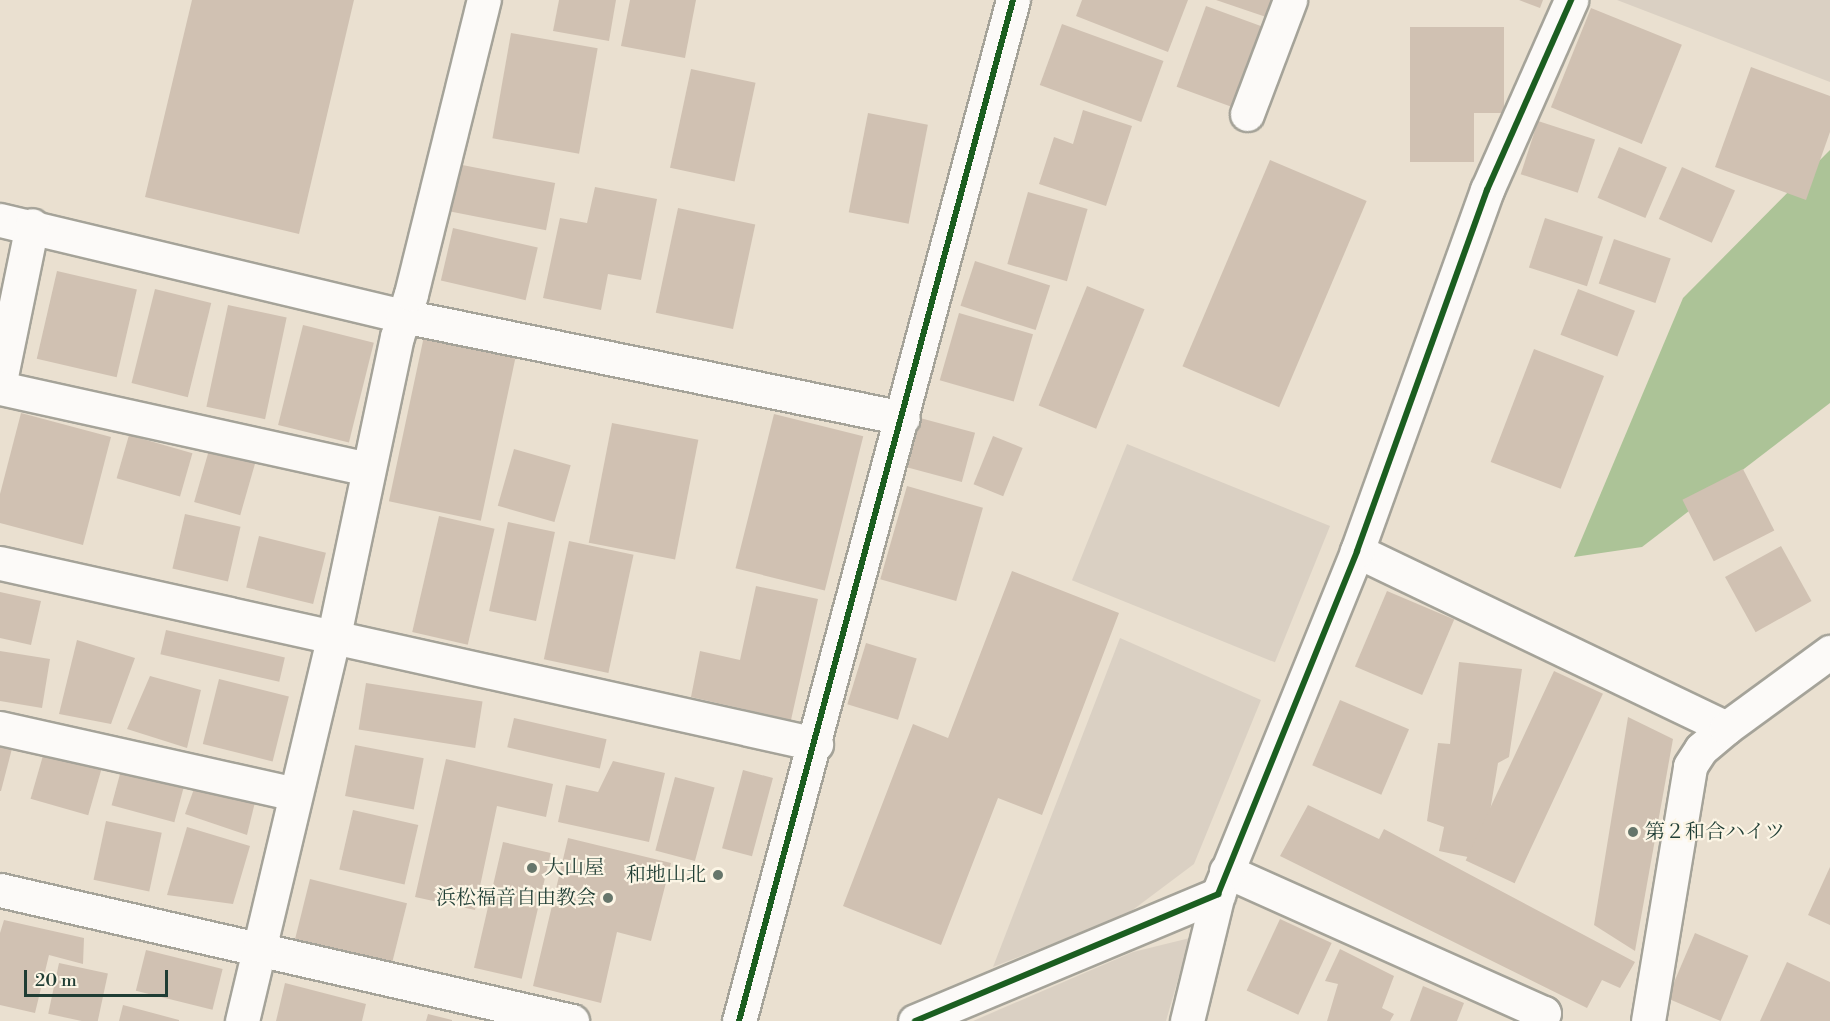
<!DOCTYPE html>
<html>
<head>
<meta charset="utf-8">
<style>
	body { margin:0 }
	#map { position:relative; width:1830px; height:1021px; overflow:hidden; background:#eae0d0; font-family:"Libre Bodoni","Noto Serif JP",serif }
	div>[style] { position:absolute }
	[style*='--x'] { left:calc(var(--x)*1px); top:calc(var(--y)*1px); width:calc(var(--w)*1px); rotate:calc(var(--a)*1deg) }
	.industrial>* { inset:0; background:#dad0c3; transform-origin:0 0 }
	.forest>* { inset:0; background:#acc397 }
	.building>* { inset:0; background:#d0c1b2; transform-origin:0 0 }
	.roads { filter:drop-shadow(2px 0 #a5a399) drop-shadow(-2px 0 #a5a399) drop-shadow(0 2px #a5a399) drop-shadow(0 -2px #a5a399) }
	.minor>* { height:33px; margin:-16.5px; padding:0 16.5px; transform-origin:16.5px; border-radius:16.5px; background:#fcfaf8 }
	.cycleway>* { height:6px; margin:-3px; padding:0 3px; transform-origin:3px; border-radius:3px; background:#1b5e20 }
	.dots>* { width:16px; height:16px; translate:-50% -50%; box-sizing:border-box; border:3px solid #fcf5e5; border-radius:50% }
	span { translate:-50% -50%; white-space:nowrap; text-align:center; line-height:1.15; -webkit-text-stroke:4.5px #fcf5e5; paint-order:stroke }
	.poi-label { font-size:20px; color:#1f3d34 }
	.left { translate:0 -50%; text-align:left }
	.right { translate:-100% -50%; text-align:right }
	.scale { position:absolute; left:24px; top:970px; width:144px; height:27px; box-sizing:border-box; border:3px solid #1f3d34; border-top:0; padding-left:8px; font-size:18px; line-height:21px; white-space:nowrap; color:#1f3d34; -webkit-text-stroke:4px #fcf5e5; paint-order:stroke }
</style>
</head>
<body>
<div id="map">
	<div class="industrial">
		<div style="clip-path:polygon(1617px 0,1830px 0,1830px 82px)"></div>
		<div style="left:1127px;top:444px;width:219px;height:147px;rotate:22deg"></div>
		<div style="clip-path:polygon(1120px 638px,1261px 700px,1194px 864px,1126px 915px,993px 967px)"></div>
		<div style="clip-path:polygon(1190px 938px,1166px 1021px,973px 1021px,1133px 952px)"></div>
	</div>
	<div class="forest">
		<div style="clip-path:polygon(1830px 150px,1830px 403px,1642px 547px,1574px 557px,1683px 298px)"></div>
	</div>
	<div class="building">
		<div style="clip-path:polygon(192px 0,354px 0,299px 234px,145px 197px)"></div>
		<div style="clip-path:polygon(559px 0,616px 0,609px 41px,553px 31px)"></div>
		<div style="clip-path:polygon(630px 0,696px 0,685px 58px,621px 46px)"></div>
		<div style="clip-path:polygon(1082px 0,1188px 0,1168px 52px,1076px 16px)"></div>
		<div style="clip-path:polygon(1216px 0,1275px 0,1269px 18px)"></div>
		<div style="clip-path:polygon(1519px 0,1543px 0,1540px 8px)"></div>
		<div style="left:1206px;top:6px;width:59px;height:86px;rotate:20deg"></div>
		<div style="left:1591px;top:8px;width:98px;height:107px;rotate:22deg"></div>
		<div style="left:1062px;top:24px;width:108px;height:65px;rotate:20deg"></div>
		<div style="clip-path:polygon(1410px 27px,1504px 27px,1504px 113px,1474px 113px,1474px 162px,1410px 162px)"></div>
		<div style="left:511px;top:33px;width:88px;height:107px;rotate:10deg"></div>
		<div style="clip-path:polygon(1751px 67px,1830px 96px,1830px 132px,1806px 200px,1715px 167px)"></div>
		<div style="left:691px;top:69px;width:66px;height:101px;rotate:12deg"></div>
		<div style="clip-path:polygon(1083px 110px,1132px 126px,1106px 206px,1039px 184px,1054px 137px,1073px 144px)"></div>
		<div style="left:868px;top:113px;width:61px;height:101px;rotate:11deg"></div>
		<div style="left:1538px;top:121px;width:60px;height:56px;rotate:18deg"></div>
		<div style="left:1619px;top:147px;width:52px;height:55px;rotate:23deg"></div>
		<div style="left:1270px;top:160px;width:105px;height:224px;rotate:23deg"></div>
		<div style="left:457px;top:164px;width:100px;height:48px;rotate:11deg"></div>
		<div style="left:1682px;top:167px;width:58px;height:57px;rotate:24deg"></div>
		<div style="clip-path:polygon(595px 187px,657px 199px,641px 280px,608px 274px,601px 310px,543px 298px,560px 218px,587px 223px)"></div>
		<div style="left:1028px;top:192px;width:62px;height:75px;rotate:16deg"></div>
		<div style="left:678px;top:208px;width:79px;height:107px;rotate:12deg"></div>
		<div style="left:1545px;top:218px;width:61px;height:52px;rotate:18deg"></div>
		<div style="left:453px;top:228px;width:87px;height:54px;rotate:13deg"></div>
		<div style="left:1614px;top:239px;width:60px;height:47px;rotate:19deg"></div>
		<div style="left:975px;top:261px;width:79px;height:47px;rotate:18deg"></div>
		<div style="left:57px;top:271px;width:82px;height:90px;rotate:13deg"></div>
		<div style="left:1087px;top:286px;width:62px;height:129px;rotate:22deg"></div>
		<div style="left:155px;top:289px;width:58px;height:97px;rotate:14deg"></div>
		<div style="left:1578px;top:289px;width:61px;height:49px;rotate:21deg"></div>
		<div style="left:228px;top:305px;width:60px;height:104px;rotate:12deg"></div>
		<div style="left:959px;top:313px;width:77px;height:70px;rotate:16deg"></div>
		<div style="left:303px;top:325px;width:73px;height:103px;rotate:14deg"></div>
		<div style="left:424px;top:336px;width:94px;height:169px;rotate:12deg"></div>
		<div style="left:1534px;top:349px;width:75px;height:121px;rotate:21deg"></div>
		<div style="clip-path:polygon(21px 413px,111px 437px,83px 545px,0 523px,0 494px)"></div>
		<div style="left:774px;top:414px;width:92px;height:159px;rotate:14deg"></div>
		<div style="left:920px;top:418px;width:57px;height:51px;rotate:15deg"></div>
		<div style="left:612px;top:423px;width:88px;height:122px;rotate:11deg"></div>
		<div style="left:129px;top:435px;width:66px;height:45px;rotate:16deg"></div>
		<div style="left:993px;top:436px;width:32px;height:52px;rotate:22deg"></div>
		<div style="left:514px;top:449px;width:59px;height:59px;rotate:16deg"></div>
		<div style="left:209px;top:450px;width:48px;height:54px;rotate:16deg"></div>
		<div style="left:1743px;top:469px;width:69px;height:68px;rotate:63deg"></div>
		<div style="left:907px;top:486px;width:79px;height:97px;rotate:16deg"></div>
		<div style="left:185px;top:514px;width:57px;height:56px;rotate:13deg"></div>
		<div style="left:439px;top:516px;width:57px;height:119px;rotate:13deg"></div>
		<div style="left:508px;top:522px;width:48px;height:91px;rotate:12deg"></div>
		<div style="left:259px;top:536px;width:69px;height:53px;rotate:14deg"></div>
		<div style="left:569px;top:541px;width:66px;height:121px;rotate:12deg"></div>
		<div style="left:1781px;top:546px;width:63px;height:64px;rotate:61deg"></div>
		<div style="clip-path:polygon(1012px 571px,1119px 613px,1042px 815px,998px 798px,941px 945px,843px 906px,913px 724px,948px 738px)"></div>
		<div style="clip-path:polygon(756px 586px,818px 599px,791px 720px,691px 697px,700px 651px,740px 660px)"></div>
		<div style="left:1387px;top:591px;width:73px;height:82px;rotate:23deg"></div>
		<div style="clip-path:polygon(0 592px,41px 601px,31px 645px,0 638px)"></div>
		<div style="left:166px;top:630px;width:122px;height:25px;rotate:13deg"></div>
		<div style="clip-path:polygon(77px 640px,135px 658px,111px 724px,59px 714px)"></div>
		<div style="left:866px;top:643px;width:53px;height:64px;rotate:17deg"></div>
		<div style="clip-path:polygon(0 651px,50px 659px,42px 708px,0 701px)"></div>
		<div style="clip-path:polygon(1459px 662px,1522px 669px,1509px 757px,1498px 763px,1482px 860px,1439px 851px,1444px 827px,1427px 821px,1438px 743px,1450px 744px)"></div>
		<div style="left:1554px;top:671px;width:54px;height:209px;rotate:25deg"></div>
		<div style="clip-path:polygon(150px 676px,201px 690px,187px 748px,127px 729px)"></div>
		<div style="left:219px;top:679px;width:72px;height:67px;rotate:14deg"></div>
		<div style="left:366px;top:683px;width:118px;height:47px;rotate:9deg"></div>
		<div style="left:1340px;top:700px;width:75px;height:71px;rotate:23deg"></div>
		<div style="clip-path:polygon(1628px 717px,1673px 739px,1635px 951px,1594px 925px)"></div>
		<div style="left:514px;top:718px;width:95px;height:30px;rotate:13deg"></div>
		<div style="clip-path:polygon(0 739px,14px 741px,1px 791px,0 791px)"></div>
		<div style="left:46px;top:745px;width:60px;height:56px;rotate:16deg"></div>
		<div style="left:355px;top:745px;width:70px;height:52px;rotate:11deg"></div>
		<div style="left:124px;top:759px;width:65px;height:48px;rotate:15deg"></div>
		<div style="clip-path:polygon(446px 759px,553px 784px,546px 817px,497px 806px,475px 910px,415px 897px)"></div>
		<div style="clip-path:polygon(613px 761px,665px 773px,649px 842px,558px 822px,566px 785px,598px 792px)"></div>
		<div style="left:743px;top:770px;width:31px;height:81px;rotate:15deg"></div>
		<div style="left:675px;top:777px;width:41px;height:76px;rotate:15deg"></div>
		<div style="clip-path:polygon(195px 786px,256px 798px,247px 835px,185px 814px)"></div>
		<div style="clip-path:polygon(1308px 805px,1379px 839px,1384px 829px,1635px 962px,1620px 988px,1602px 980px,1587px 1008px,1280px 856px)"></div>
		<div style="left:353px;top:810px;width:67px;height:61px;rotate:13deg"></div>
		<div style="left:106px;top:821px;width:57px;height:60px;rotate:12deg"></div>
		<div style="clip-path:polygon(187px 827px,250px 846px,233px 904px,167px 895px)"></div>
		<div style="clip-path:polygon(568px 838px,671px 863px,651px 941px,617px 932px,601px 1003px,533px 986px)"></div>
		<div style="left:503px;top:842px;width:49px;height:129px;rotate:13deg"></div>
		<div style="clip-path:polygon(1830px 867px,1830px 925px,1808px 915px)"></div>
		<div style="left:310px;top:879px;width:100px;height:63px;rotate:14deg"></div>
		<div style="left:1280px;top:919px;width:57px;height:79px;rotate:25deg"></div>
		<div style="clip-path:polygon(4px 920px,84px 938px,83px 964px,49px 955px,35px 1013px,0 1005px,0 933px)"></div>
		<div style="left:1695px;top:933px;width:58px;height:71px;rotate:23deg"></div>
		<div style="clip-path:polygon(1340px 949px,1394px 976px,1382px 1008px,1394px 1014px,1390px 1021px,1327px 1021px,1338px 984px,1325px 981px)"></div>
		<div style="left:146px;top:950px;width:79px;height:42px;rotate:14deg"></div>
		<div style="clip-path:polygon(1787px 962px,1830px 982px,1830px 1021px,1760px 1021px)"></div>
		<div style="left:59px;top:963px;width:50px;height:52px;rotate:12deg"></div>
		<div style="clip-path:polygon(285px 983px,366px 1004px,362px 1021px,276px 1021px)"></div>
		<div style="clip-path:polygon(1423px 986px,1464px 1003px,1457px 1021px,1410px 1021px)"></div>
		<div style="clip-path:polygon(123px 1005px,179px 1020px,179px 1021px,119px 1021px)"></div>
		<div style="clip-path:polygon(428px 1014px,452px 1020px,452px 1021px,426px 1021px)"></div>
	</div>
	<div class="roads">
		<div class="minor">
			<div style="--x:1247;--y:114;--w:122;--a:-69.3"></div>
			<div style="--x:0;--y:220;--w:414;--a:13.4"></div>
			<div style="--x:403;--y:316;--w:510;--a:11.53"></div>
			<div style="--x:0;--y:381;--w:159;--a:-78.4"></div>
			<div style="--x:0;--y:388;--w:376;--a:12.4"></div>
			<div style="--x:1357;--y:551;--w:409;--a:25.6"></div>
			<div style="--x:0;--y:563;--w:836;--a:12.51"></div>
			<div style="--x:0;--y:728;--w:302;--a:12.6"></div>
			<div style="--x:1226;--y:871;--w:348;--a:24.1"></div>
			<div style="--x:1544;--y:1013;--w:9;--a:117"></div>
			<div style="--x:0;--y:890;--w:587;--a:12.9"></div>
			<div style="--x:242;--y:1021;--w:392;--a:-76.6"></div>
			<div style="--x:333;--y:640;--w:310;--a:-78.1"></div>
			<div style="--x:397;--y:337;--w:45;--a:-72"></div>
			<div style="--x:411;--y:294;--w:303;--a:-76.1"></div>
			<div style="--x:739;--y:1021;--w:1057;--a:-74.98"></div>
			<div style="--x:915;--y:1021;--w:329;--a:-22.7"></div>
			<div style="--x:1218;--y:894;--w:370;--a:-67.9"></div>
			<div style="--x:1357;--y:551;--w:384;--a:-70.2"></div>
			<div style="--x:1487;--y:190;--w:208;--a:-66.1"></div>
			<div style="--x:1187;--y:1021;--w:131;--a:-76.3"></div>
			<div style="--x:1648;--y:1021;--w:258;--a:-80.6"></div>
			<div style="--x:1690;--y:766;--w:20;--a:-57"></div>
			<div style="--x:1701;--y:749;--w:33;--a:-40"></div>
			<div style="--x:1726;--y:728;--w:129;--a:-36.2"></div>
		</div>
	</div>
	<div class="cycleway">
		<div style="--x:739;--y:1021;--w:1057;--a:-74.98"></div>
		<div style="--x:915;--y:1021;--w:329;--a:-22.7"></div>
		<div style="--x:1218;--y:894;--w:370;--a:-67.9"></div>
		<div style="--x:1357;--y:551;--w:384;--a:-70.2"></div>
		<div style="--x:1487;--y:190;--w:208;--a:-66.1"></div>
	</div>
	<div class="dots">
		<div style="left:1633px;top:832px;background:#66766b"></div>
		<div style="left:532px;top:868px;background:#66766b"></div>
		<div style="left:718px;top:875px;background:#66766b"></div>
		<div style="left:608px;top:898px;background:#66766b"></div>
	</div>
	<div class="poi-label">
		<span class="left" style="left:1645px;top:832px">第２和合ハイツ</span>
		<span class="left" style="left:544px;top:868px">大山屋</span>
		<span class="right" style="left:706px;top:875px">和地山北</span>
		<span class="right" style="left:596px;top:898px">浜松福音自由教会</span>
	</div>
	<div class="scale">20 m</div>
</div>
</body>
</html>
